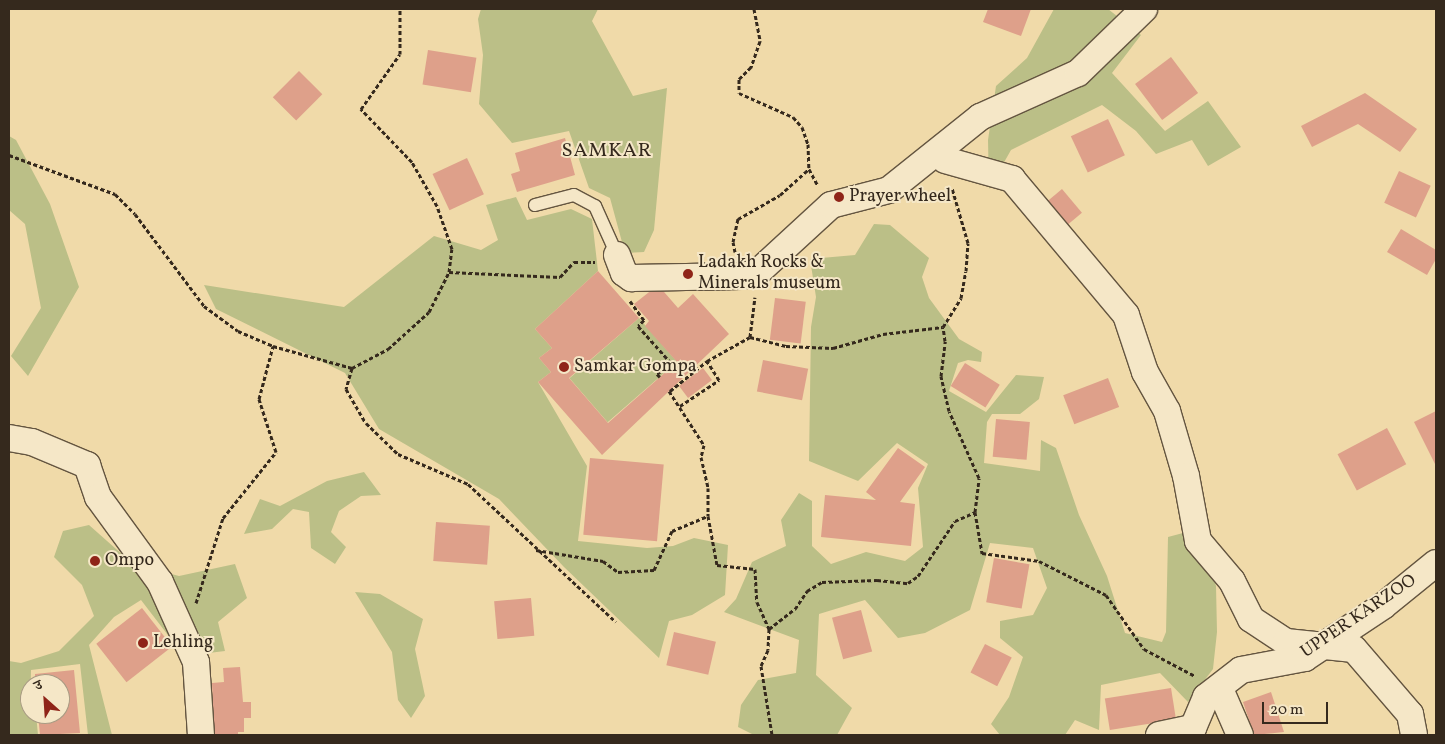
<!DOCTYPE html>
<html>
<head>
<meta charset="utf-8">
<style>
	body { margin:0 }
	#map { position:relative; width:1445px; height:744px; overflow:hidden; background:#f0daa9; font-family:Vollkorn,"Noto Serif Devanagari",serif }
	div>[style] { position:absolute }
	[style*='--x'] { left:calc(var(--x)*1px); top:calc(var(--y)*1px); width:calc(var(--w)*1px); rotate:calc(var(--a)*1deg) }
	.green>* { inset:0; background:#bbbf87; transform-origin:0 0 }
	.building>* { inset:0; background:#dea08a; transform-origin:0 0 }
	.path>* { height:3px; margin-top:-1.5px; transform-origin:0; background:repeating-linear-gradient(90deg,#35291d 0 4px,transparent 0 6.5px) }
	.roads { filter:drop-shadow(1px 0 #645540) drop-shadow(-1px 0 #645540) drop-shadow(0 1px #645540) drop-shadow(0 -1px #645540) }
	.service>* { height:12px; margin:-6px; padding:0 6px; transform-origin:6px; border-radius:6px; background:#f5e7c7 }
	.minor>* { height:26px; margin:-13px; padding:0 13px; transform-origin:13px; border-radius:13px; background:#f5e7c7 }
	.dots>* { width:14px; height:14px; translate:-50% -50%; box-sizing:border-box; border:2px solid #f5e7c7; border-radius:50% }
	span { translate:-50% -50%; white-space:nowrap; text-align:center; line-height:1.15; -webkit-text-stroke:4px #f5e7c7; paint-order:stroke }
	.poi-label { font-size:18px; color:#35291d }
	.left { translate:0 -50%; text-align:left }
	.street-label { font-size:18px; color:#35291d }
	.quarter-label { font-size:20px; color:#35291d; letter-spacing:1px }
	.frame { position:absolute; inset:0; border:10px solid #35291d; pointer-events:none }
	.north { position:absolute; left:20px; top:674px; width:50px; height:50px; box-sizing:border-box; background:#f5e7c7; border:1px solid #a89b83; border-radius:50%; rotate:334deg; font-size:14px; font-weight:700; line-height:20px; text-align:center; color:#35291d }
	.north::after { content:''; display:block; margin:auto; width:18px; height:22px; background:#8f2418; clip-path:polygon(50% 0,100% 100%,50% 72%,0 100%) }
	.scale { position:absolute; left:1262px; top:702px; width:66px; height:22px; box-sizing:border-box; border:2px solid #35291d; border-top:0; padding-left:6px; font-size:15px; line-height:18px; white-space:nowrap; color:#35291d; -webkit-text-stroke:4px #f5e7c7; paint-order:stroke }
</style>
</head>
<body>
<div id="map">
	<div class="green">
		<div style="clip-path:polygon(481px 9px,598px 9px,592px 21px,633px 96px,667px 88px,654px 230px,644px 252px,625px 253px,610px 198px,589px 188px,569px 131px,512px 143px,479px 104px,483px 55px,478px 19px)"></div>
		<div style="clip-path:polygon(1054px 9px,1108px 9px,1141px 35px,1112px 73px,1165px 131px,1208px 101px,1241px 147px,1208px 166px,1192px 140px,1156px 154px,1136px 131px,1102px 105px,1011px 150px,989px 189px,988px 140px,996px 86px,1027px 58px)"></div>
		<div style="clip-path:polygon(9px 136px,16px 140px,50px 204px,79px 287px,28px 376px,11px 356px,41px 308px,25px 224px,9px 210px)"></div>
		<div style="clip-path:polygon(516px 197px,527px 220px,571px 209px,592px 219px,598px 271px,535px 329px,552px 348px,539px 358px,551px 372px,538px 382px,587px 466px,578px 541px,647px 548px,673px 546px,694px 538px,728px 545px,725px 595px,692px 615px,669px 621px,659px 658px,564px 567px,499px 499px,379px 429px,345px 373px,216px 309px,204px 285px,344px 307px,434px 236px,481px 250px,498px 240px,486px 205px)"></div>
		<div style="clip-path:polygon(874px 224px,890px 225px,929px 258px,922px 277px,929px 298px,959px 339px,982px 352px,981px 362px,968px 360px,958px 363px,949px 391px,986px 412px,1016px 375px,1044px 377px,1039px 399px,1020px 414px,992px 414px,987px 422px,984px 463px,1040px 471px,1041px 440px,1056px 448px,1079px 515px,1107px 576px,1125px 633px,1162px 642px,1166px 632px,1168px 537px,1183px 533px,1211px 570px,1216px 586px,1217px 632px,1213px 669px,1188px 702px,1160px 673px,1101px 685px,1099px 730px,1075px 720px,1065px 735px,1000px 735px,991px 724px,1009px 697px,1023px 657px,1000px 638px,1000px 621px,1033px 615px,1047px 588px,1033px 548px,990px 543px,970px 610px,925px 633px,898px 638px,865px 600px,819px 614px,816px 675px,852px 708px,837px 735px,754px 735px,738px 727px,741px 705px,758px 680px,796px 673px,799px 640px,724px 612px,736px 599px,752px 562px,786px 546px,781px 520px,799px 493px,812px 501px,812px 546px,831px 564px,866px 552px,905px 561px,923px 547px,918px 488px,928px 464px,897px 443px,858px 481px,809px 461px,811px 327px,816px 297px,810px 259px,855px 255px)"></div>
		<div style="left:639px;top:318px;width:58px;height:92px;rotate:49deg"></div>
		<div style="clip-path:polygon(364px 472px,381px 495px,361px 496px,339px 511px,331px 532px,346px 547px,335px 564px,311px 548px,309px 512px,293px 509px,272px 529px,244px 534px,260px 499px,280px 506px,327px 481px)"></div>
		<div style="clip-path:polygon(89px 525px,133px 564px,179px 576px,235px 564px,247px 598px,218px 622px,225px 651px,184px 656px,141px 600px,114px 617px,89px 645px,112px 735px,88px 735px,80px 664px,31px 670px,30px 714px,36px 714px,38px 735px,9px 735px,9px 661px,21px 663px,59px 651px,94px 616px,82px 585px,54px 557px,63px 531px)"></div>
		<div style="clip-path:polygon(355px 592px,380px 594px,423px 619px,415px 649px,425px 696px,411px 718px,398px 700px,392px 652px)"></div>
	</div>
	<div class="building">
		<div style="clip-path:polygon(988px 9px,1031px 9px,1021px 36px,983px 22px)"></div>
		<div style="left:428px;top:50px;width:49px;height:35px;rotate:9deg"></div>
		<div style="left:1171px;top:57px;width:45px;height:45px;rotate:53deg"></div>
		<div style="left:299px;top:71px;width:33px;height:37px;rotate:45deg"></div>
		<div style="clip-path:polygon(1365px 93px,1417px 129px,1400px 152px,1358px 124px,1312px 147px,1301px 126px)"></div>
		<div style="left:1108px;top:119px;width:40px;height:41px;rotate:65deg"></div>
		<div style="clip-path:polygon(565px 138px,575px 175px,517px 192px,511px 174px,520px 171px,515px 153px)"></div>
		<div style="left:467px;top:158px;width:40px;height:38px;rotate:65deg"></div>
		<div style="left:1399px;top:171px;width:35px;height:35px;rotate:25deg"></div>
		<div style="left:1062px;top:189px;width:31px;height:21px;rotate:50deg"></div>
		<div style="clip-path:polygon(1401px 229px,1436px 250px,1436px 259px,1427px 275px,1387px 252px)"></div>
		<div style="clip-path:polygon(598px 271px,639px 318px,569px 378px,608px 423px,677px 362px,645px 326px,649px 321px,634px 304px,658px 285px,678px 308px,693px 294px,729px 334px,602px 455px,538px 382px,551px 372px,539px 358px,552px 348px,535px 329px)"></div>
		<div style="left:775px;top:298px;width:31px;height:42px;rotate:7deg"></div>
		<div style="left:763px;top:360px;width:46px;height:32px;rotate:11deg"></div>
		<div style="left:965px;top:363px;width:41px;height:27px;rotate:32deg"></div>
		<div style="left:703px;top:368px;width:15px;height:30px;rotate:53deg"></div>
		<div style="left:1108px;top:378px;width:31px;height:48px;rotate:69deg"></div>
		<div style="clip-path:polygon(1436px 411px,1436px 463px,1435px 464px,1414px 422px)"></div>
		<div style="left:996px;top:419px;width:34px;height:38px;rotate:5deg"></div>
		<div style="left:1387px;top:428px;width:41px;height:56px;rotate:62deg"></div>
		<div style="clip-path:polygon(898px 448px,925px 467px,900px 502px,915px 504px,911px 546px,821px 537px,825px 495px,876px 500px,866px 492px)"></div>
		<div style="left:590px;top:458px;width:74px;height:77px;rotate:5deg"></div>
		<div style="left:436px;top:522px;width:54px;height:39px;rotate:4deg"></div>
		<div style="left:994px;top:558px;width:36px;height:45px;rotate:10deg"></div>
		<div style="left:531px;top:598px;width:38px;height:37px;rotate:85deg"></div>
		<div style="left:142px;top:608px;width:49px;height:58px;rotate:52deg"></div>
		<div style="left:861px;top:610px;width:43px;height:30px;rotate:75deg"></div>
		<div style="left:674px;top:632px;width:43px;height:34px;rotate:13deg"></div>
		<div style="left:985px;top:644px;width:30px;height:32px;rotate:27deg"></div>
		<div style="clip-path:polygon(240px 667px,243px 702px,251px 702px,251px 718px,244px 718px,244px 732px,238px 732px,238px 735px,214px 735px,212px 683px,224px 682px,223px 668px)"></div>
		<div style="clip-path:polygon(74px 670px,80px 733px,40px 735px,38px 714px,60px 714px,60px 684px,35px 684px,35px 674px)"></div>
		<div style="left:1171px;top:688px;width:32px;height:67px;rotate:81deg"></div>
		<div style="clip-path:polygon(1271px 692px,1284px 732px,1254px 735px,1243px 702px)"></div>
	</div>
	<div class="path">
		<div style="--x:754;--y:9;--w:33;--a:79"></div>
		<div style="--x:760;--y:41;--w:28;--a:109"></div>
		<div style="--x:751;--y:67;--w:17;--a:135"></div>
		<div style="--x:739;--y:79;--w:14;--a:90"></div>
		<div style="--x:739;--y:93;--w:59;--a:24"></div>
		<div style="--x:793;--y:117;--w:13;--a:48"></div>
		<div style="--x:802;--y:127;--w:18;--a:71"></div>
		<div style="--x:808;--y:144;--w:25;--a:88"></div>
		<div style="--x:809;--y:169;--w:19;--a:62"></div>
		<div style="--x:9;--y:155;--w:113;--a:20.2"></div>
		<div style="--x:115;--y:194;--w:28;--a:45"></div>
		<div style="--x:135;--y:214;--w:115;--a:53.1"></div>
		<div style="--x:204;--y:306;--w:42;--a:36.3"></div>
		<div style="--x:238;--y:331;--w:38;--a:23"></div>
		<div style="--x:273;--y:346;--w:82;--a:15.6"></div>
		<div style="--x:352;--y:368;--w:41;--a:-27.8"></div>
		<div style="--x:388;--y:349;--w:55;--a:-42.1"></div>
		<div style="--x:429;--y:312;--w:45;--a:-63.4"></div>
		<div style="--x:449;--y:272;--w:23;--a:-83"></div>
		<div style="--x:452;--y:249;--w:46;--a:-109.2"></div>
		<div style="--x:437;--y:206;--w:51;--a:-119.6"></div>
		<div style="--x:412;--y:162;--w:74;--a:-133.9"></div>
		<div style="--x:361;--y:109;--w:67;--a:-54.7"></div>
		<div style="--x:400;--y:54;--w:45;--a:-90"></div>
		<div style="--x:735;--y:252;--w:10;--a:-101"></div>
		<div style="--x:733;--y:242;--w:24;--a:-78"></div>
		<div style="--x:738;--y:219;--w:48;--a:-29.7"></div>
		<div style="--x:780;--y:195;--w:39;--a:-42"></div>
		<div style="--x:449;--y:272;--w:111;--a:2.6"></div>
		<div style="--x:560;--y:277;--w:21;--a:-47"></div>
		<div style="--x:574;--y:262;--w:21;--a:0"></div>
		<div style="--x:630;--y:301;--w:24;--a:54"></div>
		<div style="--x:644;--y:320;--w:8;--a:135"></div>
		<div style="--x:638;--y:326;--w:50;--a:48.3"></div>
		<div style="--x:671;--y:363;--w:18;--a:142"></div>
		<div style="--x:657;--y:374;--w:4;--a:45"></div>
		<div style="--x:750;--y:337;--w:37;--a:14"></div>
		<div style="--x:786;--y:346;--w:47;--a:2.4"></div>
		<div style="--x:833;--y:348;--w:52;--a:-15.6"></div>
		<div style="--x:883;--y:334;--w:60;--a:-6.7"></div>
		<div style="--x:352;--y:368;--w:22;--a:106"></div>
		<div style="--x:346;--y:389;--w:39;--a:60"></div>
		<div style="--x:366;--y:423;--w:45;--a:44.1"></div>
		<div style="--x:398;--y:454;--w:76;--a:23.2"></div>
		<div style="--x:468;--y:484;--w:202;--a:43"></div>
		<div style="--x:669;--y:391;--w:64;--a:57.1"></div>
		<div style="--x:704;--y:445;--w:12;--a:104"></div>
		<div style="--x:701;--y:457;--w:32;--a:77"></div>
		<div style="--x:708;--y:488;--w:28;--a:90"></div>
		<div style="--x:708;--y:516;--w:50;--a:79.6"></div>
		<div style="--x:717;--y:565;--w:38;--a:6"></div>
		<div style="--x:755;--y:569;--w:33;--a:87"></div>
		<div style="--x:757;--y:602;--w:30;--a:66"></div>
		<div style="--x:769;--y:629;--w:21;--a:93"></div>
		<div style="--x:768;--y:650;--w:17;--a:114"></div>
		<div style="--x:761;--y:666;--w:70;--a:80.9"></div>
		<div style="--x:670;--y:391;--w:48;--a:-39"></div>
		<div style="--x:680;--y:406;--w:47;--a:-33.7"></div>
		<div style="--x:719;--y:380;--w:22;--a:-122"></div>
		<div style="--x:707;--y:361;--w:49;--a:-29.2"></div>
		<div style="--x:750;--y:337;--w:40;--a:-82.9"></div>
		<div style="--x:975;--y:512;--w:42;--a:80.3"></div>
		<div style="--x:982;--y:553;--w:58;--a:8"></div>
		<div style="--x:1039;--y:561;--w:75;--a:26.9"></div>
		<div style="--x:1106;--y:595;--w:66;--a:54.9"></div>
		<div style="--x:1144;--y:649;--w:58;--a:27.9"></div>
		<div style="--x:536;--y:550;--w:68;--a:9.3"></div>
		<div style="--x:603;--y:561;--w:19;--a:36"></div>
		<div style="--x:618;--y:572;--w:36;--a:-3"></div>
		<div style="--x:654;--y:570;--w:43;--a:-65.2"></div>
		<div style="--x:672;--y:531;--w:39;--a:-23"></div>
		<div style="--x:196;--y:603;--w:89;--a:-72.4"></div>
		<div style="--x:223;--y:518;--w:85;--a:-51.2"></div>
		<div style="--x:276;--y:452;--w:56;--a:-107.8"></div>
		<div style="--x:259;--y:399;--w:55;--a:-75.2"></div>
		<div style="--x:769;--y:629;--w:33;--a:-38"></div>
		<div style="--x:795;--y:609;--w:22;--a:-56"></div>
		<div style="--x:807;--y:591;--w:17;--a:-31"></div>
		<div style="--x:822;--y:582;--w:55;--a:-2.1"></div>
		<div style="--x:877;--y:580;--w:31;--a:6"></div>
		<div style="--x:908;--y:583;--w:12;--a:-35"></div>
		<div style="--x:918;--y:576;--w:66;--a:-56.1"></div>
		<div style="--x:955;--y:521;--w:22;--a:-24"></div>
		<div style="--x:975;--y:512;--w:34;--a:-83"></div>
		<div style="--x:979;--y:478;--w:73;--a:-114.1"></div>
		<div style="--x:949;--y:411;--w:36;--a:-103"></div>
		<div style="--x:941;--y:376;--w:35;--a:-83"></div>
		<div style="--x:945;--y:341;--w:14;--a:-98"></div>
		<div style="--x:943;--y:327;--w:34;--a:-58"></div>
		<div style="--x:961;--y:298;--w:27;--a:-80"></div>
		<div style="--x:966;--y:271;--w:28;--a:-86"></div>
		<div style="--x:968;--y:243;--w:57;--a:-106.2"></div>
	</div>
	<div class="roads">
		<div class="service">
			<div style="--x:535;--y:205;--w:40;--a:-14.4"></div>
			<div style="--x:574;--y:195;--w:24;--a:28"></div>
			<div style="--x:595;--y:206;--w:54;--a:65.8"></div>
		</div>
		<div class="minor">
			<div style="--x:945;--y:160;--w:70;--a:15.8"></div>
			<div style="--x:1012;--y:179;--w:177;--a:50"></div>
			<div style="--x:1126;--y:315;--w:60;--a:71.6"></div>
			<div style="--x:1145;--y:372;--w:45;--a:60.6"></div>
			<div style="--x:1167;--y:411;--w:68;--a:73.7"></div>
			<div style="--x:1186;--y:476;--w:66;--a:79.5"></div>
			<div style="--x:1198;--y:541;--w:52;--a:49.6"></div>
			<div style="--x:1232;--y:581;--w:42;--a:63.4"></div>
			<div style="--x:1251;--y:619;--w:42;--a:33.3"></div>
			<div style="--x:1286;--y:642;--w:68;--a:5.9"></div>
			<div style="--x:1354;--y:649;--w:86;--a:49.3"></div>
			<div style="--x:1410;--y:714;--w:21;--a:79"></div>
			<div style="--x:617;--y:255;--w:19;--a:69"></div>
			<div style="--x:624;--y:273;--w:9;--a:36"></div>
			<div style="--x:631;--y:278;--w:110;--a:-1"></div>
			<div style="--x:741;--y:276;--w:16;--a:-11"></div>
			<div style="--x:757;--y:273;--w:100;--a:-42.6"></div>
			<div style="--x:831;--y:205;--w:60;--a:-14.5"></div>
			<div style="--x:889;--y:190;--w:117;--a:-38.7"></div>
			<div style="--x:980;--y:117;--w:107;--a:-24.2"></div>
			<div style="--x:1078;--y:73;--w:92;--a:-44.1"></div>
			<div style="--x:9;--y:438;--w:23;--a:10"></div>
			<div style="--x:32;--y:442;--w:60;--a:22.7"></div>
			<div style="--x:87;--y:465;--w:34;--a:71"></div>
			<div style="--x:98;--y:497;--w:105;--a:53.9"></div>
			<div style="--x:160;--y:582;--w:88;--a:65.8"></div>
			<div style="--x:196;--y:662;--w:73;--a:86.1"></div>
			<div style="--x:1220;--y:689;--w:50;--a:66.5"></div>
			<div style="--x:1159;--y:735;--w:35;--a:-12"></div>
			<div style="--x:1193;--y:728;--w:34;--a:-67"></div>
			<div style="--x:1206;--y:697;--w:44;--a:-37.6"></div>
			<div style="--x:1241;--y:670;--w:65;--a:-10.6"></div>
			<div style="--x:1305;--y:658;--w:94;--a:-33.7"></div>
			<div style="--x:1383;--y:606;--w:68;--a:-39.1"></div>
		</div>
	</div>
	<div class="dots">
		<div style="left:839px;top:197px;background:#8f2418"></div>
		<div style="left:688px;top:274px;background:#8f2418"></div>
		<div style="left:564px;top:367px;background:#8f2418"></div>
		<div style="left:95px;top:561px;background:#8f2418"></div>
		<div style="left:143px;top:643px;background:#8f2418"></div>
	</div>
	<div class="poi-label">
		<span class="left" style="left:849px;top:197px">Prayer wheel</span>
		<span class="left" style="left:698px;top:274px">Ladakh Rocks &amp;<br>Minerals museum</span>
		<span class="left" style="left:574px;top:367px">Samkar Gompa</span>
		<span class="left" style="left:105px;top:561px">Ompo</span>
		<span class="left" style="left:153px;top:643px">Lehling</span>
	</div>
	<div class="street-label">
		<span style="left:1359px;top:617px;rotate:-34deg">UPPER KARZOO</span>
	</div>
	<div class="quarter-label">
		<span style="left:607px;top:151px">SAMKAR</span>
	</div>
	<div class="frame"></div>
	<div class="north">उ</div>
	<div class="scale">20 m</div>
</div>
</body>
</html>
